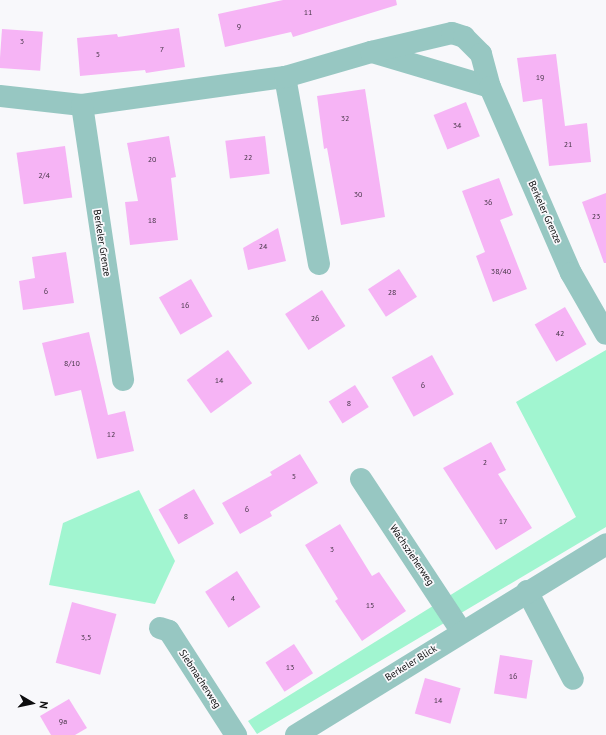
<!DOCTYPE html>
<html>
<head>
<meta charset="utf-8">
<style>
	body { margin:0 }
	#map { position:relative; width:606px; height:735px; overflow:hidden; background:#f8f8fb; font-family:"PT Sans",sans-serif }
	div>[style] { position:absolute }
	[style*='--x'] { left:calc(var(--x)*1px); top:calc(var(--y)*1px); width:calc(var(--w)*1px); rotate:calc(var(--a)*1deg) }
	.green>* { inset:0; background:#a1f5d0 }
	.building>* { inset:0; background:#f6b4f5; transform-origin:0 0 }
	.minor>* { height:22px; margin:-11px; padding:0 11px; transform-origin:11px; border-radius:11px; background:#97c7c2 }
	span { translate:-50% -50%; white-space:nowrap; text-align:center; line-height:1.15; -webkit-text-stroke:3.5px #f8f8fb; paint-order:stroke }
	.number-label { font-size:8px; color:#473748 }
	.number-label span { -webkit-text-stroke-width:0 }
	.street-label { font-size:10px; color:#0d0d0e }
	.north { position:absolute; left:12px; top:683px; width:40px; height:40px; -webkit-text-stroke:3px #f8f8fb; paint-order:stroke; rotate:99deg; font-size:11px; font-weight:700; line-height:16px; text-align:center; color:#0d0d0e }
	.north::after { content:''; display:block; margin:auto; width:14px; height:18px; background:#0d0d0e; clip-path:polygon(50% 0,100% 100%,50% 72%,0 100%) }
</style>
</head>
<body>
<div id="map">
	<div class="green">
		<div style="clip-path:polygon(606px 350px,606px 527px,257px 734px,248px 721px,576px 517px,516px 402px)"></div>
		<div style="clip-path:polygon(139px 490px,175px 561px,155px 604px,49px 585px,63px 523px)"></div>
	</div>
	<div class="building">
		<div style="clip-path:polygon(283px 0,396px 0,397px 5px,293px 37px,291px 32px,225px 47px,218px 14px)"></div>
		<div style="clip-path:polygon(179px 28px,185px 67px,146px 73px,145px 70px,80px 76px,77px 38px,117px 34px,118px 37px)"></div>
		<div style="left:2px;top:29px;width:41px;height:39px;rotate:4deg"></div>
		<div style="clip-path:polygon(556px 54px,565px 126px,587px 123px,591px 162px,549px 166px,542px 99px,523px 102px,517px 58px)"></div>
		<div style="clip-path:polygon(365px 89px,385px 217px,341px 225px,327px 148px,324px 149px,317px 96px)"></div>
		<div style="left:466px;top:102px;width:37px;height:35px;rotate:68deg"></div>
		<div style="clip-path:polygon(169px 136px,176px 177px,171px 178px,178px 240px,130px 245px,125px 202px,138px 201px,127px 143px)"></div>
		<div style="left:265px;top:136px;width:38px;height:40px;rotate:83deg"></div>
		<div style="left:65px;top:146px;width:52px;height:49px;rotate:82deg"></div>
		<div style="clip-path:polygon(499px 178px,513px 215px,500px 220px,527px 289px,493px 302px,476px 256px,485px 252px,462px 191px)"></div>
		<div style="clip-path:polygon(606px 193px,606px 263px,604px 263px,582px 202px)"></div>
		<div style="clip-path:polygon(278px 228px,286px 261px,248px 270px,243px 248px)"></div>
		<div style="clip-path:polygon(66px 252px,74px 303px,23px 310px,19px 281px,35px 278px,32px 257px)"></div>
		<div style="left:399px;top:269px;width:33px;height:37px;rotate:57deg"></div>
		<div style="left:191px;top:279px;width:43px;height:37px;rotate:60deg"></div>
		<div style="left:322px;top:290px;width:43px;height:44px;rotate:57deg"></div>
		<div style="left:565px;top:307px;width:43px;height:35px;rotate:60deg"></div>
		<div style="clip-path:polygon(89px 332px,108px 415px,125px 411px,134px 451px,97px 459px,81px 390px,55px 396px,42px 343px)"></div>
		<div style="left:228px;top:350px;width:41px;height:51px;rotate:54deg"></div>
		<div style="left:432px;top:355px;width:45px;height:46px;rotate:61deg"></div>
		<div style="left:355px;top:385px;width:26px;height:31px;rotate:58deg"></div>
		<div style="clip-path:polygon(491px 442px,506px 470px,498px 474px,532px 528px,496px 550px,443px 468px)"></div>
		<div style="clip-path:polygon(300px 454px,318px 483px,270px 512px,272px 516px,240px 534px,222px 503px,272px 475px,270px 472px)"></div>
		<div style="left:194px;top:489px;width:40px;height:41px;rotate:60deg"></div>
		<div style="clip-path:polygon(340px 524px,372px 576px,379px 572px,406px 611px,362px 641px,335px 601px,338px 599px,305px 545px)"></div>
		<div style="left:237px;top:571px;width:43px;height:38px;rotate:57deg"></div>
		<div style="left:72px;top:602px;width:46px;height:63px;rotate:15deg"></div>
		<div style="left:294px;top:644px;width:35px;height:34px;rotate:57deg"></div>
		<div style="left:500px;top:655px;width:33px;height:39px;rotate:9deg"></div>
		<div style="left:425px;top:678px;width:37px;height:37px;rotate:16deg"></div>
		<div style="clip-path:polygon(69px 699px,87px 728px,75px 735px,51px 735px,40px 716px)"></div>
	</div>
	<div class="minor">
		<div style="--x:372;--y:52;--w:123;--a:16.5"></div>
		<div style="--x:285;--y:77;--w:190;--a:79.7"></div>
		<div style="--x:0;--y:96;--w:82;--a:6.3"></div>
		<div style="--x:82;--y:105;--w:205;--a:-7.9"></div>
		<div style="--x:285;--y:77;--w:90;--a:-16.2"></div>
		<div style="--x:371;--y:52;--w:83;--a:-13.2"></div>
		<div style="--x:452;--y:33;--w:13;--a:18"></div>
		<div style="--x:464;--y:37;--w:24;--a:45"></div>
		<div style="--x:481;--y:54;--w:34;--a:75"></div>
		<div style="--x:490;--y:87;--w:203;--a:66.5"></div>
		<div style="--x:571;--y:273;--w:70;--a:60.2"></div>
		<div style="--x:82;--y:105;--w:278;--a:81.5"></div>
		<div style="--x:361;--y:479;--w:183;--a:56.6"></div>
		<div style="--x:527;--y:591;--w:99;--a:62.4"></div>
		<div style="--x:160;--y:628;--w:9;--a:18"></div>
		<div style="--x:169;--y:631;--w:124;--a:57.2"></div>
		<div style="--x:296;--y:735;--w:364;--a:-31.6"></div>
	</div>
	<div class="number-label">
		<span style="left:308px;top:13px">11</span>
		<span style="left:239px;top:27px">9</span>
		<span style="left:22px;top:42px">3</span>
		<span style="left:162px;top:50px">7</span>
		<span style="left:98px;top:55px">5</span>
		<span style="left:540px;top:78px">19</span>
		<span style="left:345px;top:119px">32</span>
		<span style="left:457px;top:126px">34</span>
		<span style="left:568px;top:145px">21</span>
		<span style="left:248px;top:158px">22</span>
		<span style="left:152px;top:160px">20</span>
		<span style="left:44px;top:176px">2/4</span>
		<span style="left:358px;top:195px">30</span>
		<span style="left:488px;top:203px">36</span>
		<span style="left:596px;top:217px">23</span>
		<span style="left:152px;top:221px">18</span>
		<span style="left:263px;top:247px">24</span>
		<span style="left:501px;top:272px">38/40</span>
		<span style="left:46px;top:292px">6</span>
		<span style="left:392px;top:293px">28</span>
		<span style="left:185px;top:306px">16</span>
		<span style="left:315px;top:319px">26</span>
		<span style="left:560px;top:334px">42</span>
		<span style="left:72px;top:364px">8/10</span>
		<span style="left:219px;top:381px">14</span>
		<span style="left:423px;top:386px">6</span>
		<span style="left:349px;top:404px">8</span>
		<span style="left:111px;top:435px">12</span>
		<span style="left:485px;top:463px">2</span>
		<span style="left:294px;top:477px">5</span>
		<span style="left:247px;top:510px">6</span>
		<span style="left:186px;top:517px">8</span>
		<span style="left:503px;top:522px">17</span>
		<span style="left:332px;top:550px">3</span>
		<span style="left:233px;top:599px">4</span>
		<span style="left:370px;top:606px">15</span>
		<span style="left:86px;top:638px">3,5</span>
		<span style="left:290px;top:668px">13</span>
		<span style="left:513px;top:677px">16</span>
		<span style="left:438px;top:701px">14</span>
		<span style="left:63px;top:722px">9a</span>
	</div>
	<div class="street-label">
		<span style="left:545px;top:212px;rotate:66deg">Berkeler Grenze</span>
		<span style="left:102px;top:243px;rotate:81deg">Berkeler Grenze</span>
		<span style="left:412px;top:555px;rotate:56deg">Wachszieherweg</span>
		<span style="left:411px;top:663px;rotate:-32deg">Berkeler Blick</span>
		<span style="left:200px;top:679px;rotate:57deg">Siebmacherweg</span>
	</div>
	<div class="north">N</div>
</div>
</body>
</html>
